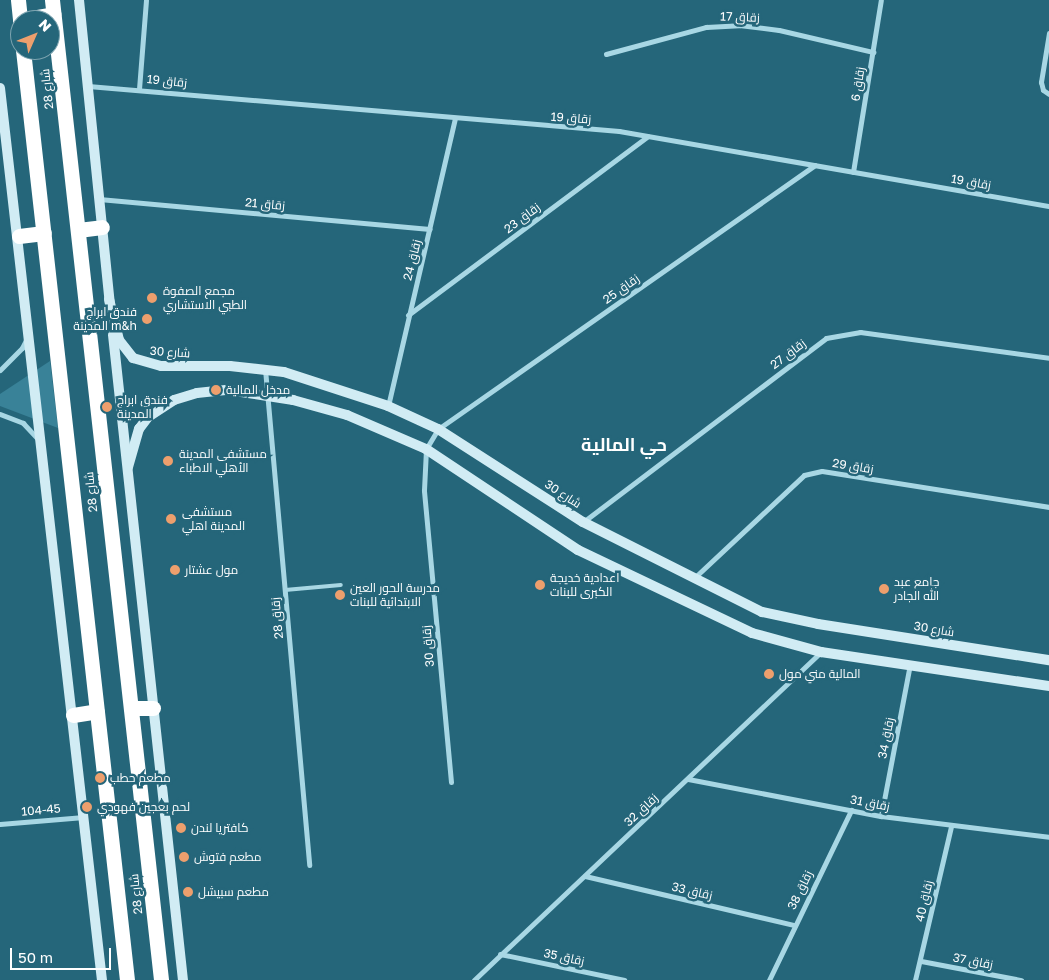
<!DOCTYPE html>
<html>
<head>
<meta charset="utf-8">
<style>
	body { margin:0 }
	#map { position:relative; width:1049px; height:980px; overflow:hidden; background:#25667a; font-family:"Golos Text",Cairo,sans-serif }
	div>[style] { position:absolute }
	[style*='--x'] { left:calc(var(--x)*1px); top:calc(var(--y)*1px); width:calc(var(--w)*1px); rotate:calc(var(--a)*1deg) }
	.green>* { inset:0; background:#398298 }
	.lane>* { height:4px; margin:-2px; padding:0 2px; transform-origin:2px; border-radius:2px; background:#a8d7e4 }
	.street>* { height:5px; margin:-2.5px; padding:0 2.5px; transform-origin:2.5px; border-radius:2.5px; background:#a8d7e4 }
	.secondary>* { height:10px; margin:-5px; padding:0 5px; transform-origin:5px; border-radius:5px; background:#d1ecf4 }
	.highway>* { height:15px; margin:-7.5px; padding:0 7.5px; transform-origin:7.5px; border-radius:7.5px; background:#fff }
	.dots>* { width:14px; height:14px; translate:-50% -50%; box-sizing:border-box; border:2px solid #25667a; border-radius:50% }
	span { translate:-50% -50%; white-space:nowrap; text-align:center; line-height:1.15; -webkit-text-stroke:5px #25667a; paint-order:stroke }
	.street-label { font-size:12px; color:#fff }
	.poi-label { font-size:12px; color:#fff }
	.left { translate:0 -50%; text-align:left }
	.right { translate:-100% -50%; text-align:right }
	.district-label { font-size:18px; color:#fff; font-weight:700 }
	.north { position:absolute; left:10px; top:10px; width:50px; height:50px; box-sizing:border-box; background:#25667a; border:1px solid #7ca3af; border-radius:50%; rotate:46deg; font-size:14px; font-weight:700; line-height:20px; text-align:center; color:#fff }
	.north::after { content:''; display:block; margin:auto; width:18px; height:22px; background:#ed9f6d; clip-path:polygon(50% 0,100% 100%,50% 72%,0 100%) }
	.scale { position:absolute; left:10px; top:948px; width:101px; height:22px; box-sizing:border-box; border:2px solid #fff; border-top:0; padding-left:6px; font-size:15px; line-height:18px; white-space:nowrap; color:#fff; -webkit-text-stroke:4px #25667a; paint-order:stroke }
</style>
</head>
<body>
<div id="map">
	<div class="green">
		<div style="clip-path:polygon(50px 361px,58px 428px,0 406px,0 394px)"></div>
	</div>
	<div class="lane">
		<div style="--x:285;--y:590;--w:56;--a:-5.1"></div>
	</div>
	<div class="street">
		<div style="--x:1049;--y:33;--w:50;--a:99.3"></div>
		<div style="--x:1041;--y:82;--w:8;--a:76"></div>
		<div style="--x:1043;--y:90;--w:7;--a:34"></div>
		<div style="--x:606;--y:54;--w:104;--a:-15.1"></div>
		<div style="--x:706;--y:27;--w:33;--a:-3"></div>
		<div style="--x:739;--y:25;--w:40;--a:7.1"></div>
		<div style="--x:779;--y:30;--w:97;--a:13.2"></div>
		<div style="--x:88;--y:86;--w:533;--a:4.84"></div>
		<div style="--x:619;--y:131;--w:436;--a:9.9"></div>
		<div style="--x:139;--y:89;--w:89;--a:-85.5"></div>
		<div style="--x:853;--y:172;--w:174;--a:-80.8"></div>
		<div style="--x:99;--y:199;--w:332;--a:5.2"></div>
		<div style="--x:408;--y:315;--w:299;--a:-36.7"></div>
		<div style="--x:265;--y:369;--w:498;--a:84.9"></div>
		<div style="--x:0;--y:370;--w:31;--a:-45"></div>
		<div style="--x:22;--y:348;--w:11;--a:-63"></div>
		<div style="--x:388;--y:406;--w:295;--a:-76.9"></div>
		<div style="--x:0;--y:414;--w:25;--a:21"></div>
		<div style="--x:23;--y:423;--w:22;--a:47"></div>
		<div style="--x:583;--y:522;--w:305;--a:-37.1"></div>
		<div style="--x:826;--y:338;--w:35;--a:-10"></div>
		<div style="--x:860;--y:332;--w:191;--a:7.8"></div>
		<div style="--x:693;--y:579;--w:152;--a:-43.1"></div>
		<div style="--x:804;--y:475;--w:18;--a:-13"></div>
		<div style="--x:822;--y:471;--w:230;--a:9"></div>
		<div style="--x:688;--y:779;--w:197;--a:10.9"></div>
		<div style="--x:881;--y:816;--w:169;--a:7.1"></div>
		<div style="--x:451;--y:782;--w:293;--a:-95.3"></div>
		<div style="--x:424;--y:490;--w:41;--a:-87.2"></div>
		<div style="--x:426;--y:449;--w:23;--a:-59"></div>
		<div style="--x:438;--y:429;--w:460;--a:-35"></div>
		<div style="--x:881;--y:816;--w:155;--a:-79.2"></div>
		<div style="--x:0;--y:824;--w:84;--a:-4.8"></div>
		<div style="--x:585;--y:876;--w:215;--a:13.2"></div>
		<div style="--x:500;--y:954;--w:127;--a:11.8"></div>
		<div style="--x:921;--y:961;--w:102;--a:10.8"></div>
		<div style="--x:474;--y:980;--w:477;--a:-43.4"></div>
		<div style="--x:769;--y:980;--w:189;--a:-64.2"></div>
		<div style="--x:915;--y:980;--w:158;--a:-76.8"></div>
	</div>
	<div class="secondary">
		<div style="--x:79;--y:0;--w:307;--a:84.2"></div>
		<div style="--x:0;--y:88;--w:898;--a:83.48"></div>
		<div style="--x:109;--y:299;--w:42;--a:76.3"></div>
		<div style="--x:119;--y:340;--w:23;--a:52"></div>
		<div style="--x:133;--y:358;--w:29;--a:16"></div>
		<div style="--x:161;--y:366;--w:69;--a:0"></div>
		<div style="--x:230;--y:366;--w:54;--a:6.3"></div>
		<div style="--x:284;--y:372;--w:109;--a:18.1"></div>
		<div style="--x:388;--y:406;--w:55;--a:24.7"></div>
		<div style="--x:438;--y:429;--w:172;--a:32.7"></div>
		<div style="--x:583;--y:522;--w:200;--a:26.7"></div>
		<div style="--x:762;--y:612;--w:57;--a:12.1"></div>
		<div style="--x:818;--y:624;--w:234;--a:8.9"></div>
		<div style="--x:113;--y:335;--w:649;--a:83.81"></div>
		<div style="--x:128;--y:467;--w:40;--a:-74"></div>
		<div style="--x:139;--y:429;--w:15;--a:-53"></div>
		<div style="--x:148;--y:417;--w:31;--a:-33"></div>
		<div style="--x:174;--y:400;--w:24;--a:-17"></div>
		<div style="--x:197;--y:393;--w:31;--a:-6"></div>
		<div style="--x:228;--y:390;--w:66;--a:8.7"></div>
		<div style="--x:293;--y:400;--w:56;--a:15.5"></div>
		<div style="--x:347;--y:415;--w:86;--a:23.3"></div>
		<div style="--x:426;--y:449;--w:182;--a:33.6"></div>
		<div style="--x:578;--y:550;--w:193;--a:25.5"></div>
		<div style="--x:752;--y:633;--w:72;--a:15.4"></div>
		<div style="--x:821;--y:652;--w:231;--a:8.5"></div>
	</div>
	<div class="highway">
		<div style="--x:18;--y:0;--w:20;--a:84"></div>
		<div style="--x:52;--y:0;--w:986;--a:83.65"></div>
		<div style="--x:20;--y:20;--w:34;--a:-10"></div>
		<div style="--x:23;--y:50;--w:936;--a:83.62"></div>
		<div style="--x:78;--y:230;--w:24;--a:-7"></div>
		<div style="--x:19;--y:236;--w:25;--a:-7"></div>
		<div style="--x:131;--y:708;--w:22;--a:0"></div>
		<div style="--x:73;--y:715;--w:24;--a:-9"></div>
	</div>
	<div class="dots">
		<div style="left:152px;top:298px;background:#ed9f6d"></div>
		<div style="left:147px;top:319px;background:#ed9f6d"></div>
		<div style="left:216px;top:390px;background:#ed9f6d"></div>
		<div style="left:107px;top:407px;background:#ed9f6d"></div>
		<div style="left:168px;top:461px;background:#ed9f6d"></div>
		<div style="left:171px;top:519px;background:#ed9f6d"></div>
		<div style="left:175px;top:570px;background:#ed9f6d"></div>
		<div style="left:540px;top:585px;background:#ed9f6d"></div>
		<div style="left:884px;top:589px;background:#ed9f6d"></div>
		<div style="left:340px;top:595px;background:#ed9f6d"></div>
		<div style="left:769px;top:674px;background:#ed9f6d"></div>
		<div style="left:100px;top:778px;background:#ed9f6d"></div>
		<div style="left:87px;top:807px;background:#ed9f6d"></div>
		<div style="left:181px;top:828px;background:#ed9f6d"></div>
		<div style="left:184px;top:857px;background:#ed9f6d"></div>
		<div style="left:188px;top:892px;background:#ed9f6d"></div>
	</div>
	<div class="street-label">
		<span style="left:740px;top:17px;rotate:2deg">زقاق 17</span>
		<span style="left:167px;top:81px;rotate:6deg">زقاق 19</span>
		<span style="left:858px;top:84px;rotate:-81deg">زقاق 6</span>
		<span style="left:47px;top:89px;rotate:-96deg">شارع 28</span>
		<span style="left:571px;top:118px;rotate:4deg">زقاق 19</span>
		<span style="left:971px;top:182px;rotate:10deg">زقاق 19</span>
		<span style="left:265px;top:204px;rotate:5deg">زقاق 21</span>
		<span style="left:522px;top:218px;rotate:-37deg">زقاق 23</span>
		<span style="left:412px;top:260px;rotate:-76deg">زقاق 24</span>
		<span style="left:621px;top:289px;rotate:-35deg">زقاق 25</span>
		<span style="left:170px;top:352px;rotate:4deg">شارع 30</span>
		<span style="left:788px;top:354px;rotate:-37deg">زقاق 27</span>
		<span style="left:853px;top:466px;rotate:9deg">زقاق 29</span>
		<span style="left:91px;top:492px;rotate:-96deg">شارع 28</span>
		<span style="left:563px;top:494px;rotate:33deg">شارع 30</span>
		<span style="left:277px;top:618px;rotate:-95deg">زقاق 28</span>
		<span style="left:934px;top:629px;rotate:9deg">شارع 30</span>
		<span style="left:428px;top:646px;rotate:-95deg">زقاق 30</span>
		<span style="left:886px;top:738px;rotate:-79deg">زقاق 34</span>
		<span style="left:870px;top:803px;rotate:11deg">زقاق 31</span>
		<span style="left:41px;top:810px;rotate:-5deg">104-45</span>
		<span style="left:641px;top:810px;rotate:-43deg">زقاق 32</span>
		<span style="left:800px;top:890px;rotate:-64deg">زقاق 38</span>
		<span style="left:692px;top:891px;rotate:13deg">زقاق 33</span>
		<span style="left:136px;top:894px;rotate:-96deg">شارع 28</span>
		<span style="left:924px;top:901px;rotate:-77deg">زقاق 40</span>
		<span style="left:564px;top:957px;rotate:12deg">زقاق 35</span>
		<span style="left:973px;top:961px;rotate:11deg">زقاق 37</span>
	</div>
	<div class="poi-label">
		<span class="left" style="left:163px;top:298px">مجمع الصفوة<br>الطبي الاستشاري</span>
		<span class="right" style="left:137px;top:319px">فندق ابراج<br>المدينة m&amp;h</span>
		<span class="left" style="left:226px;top:390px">مدخل المالية</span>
		<span class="left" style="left:117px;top:407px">فندق ابراج<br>المدينة</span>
		<span class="left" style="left:179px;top:461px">مستشفى المدينة<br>الأهلي الاطباء</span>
		<span class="left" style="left:182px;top:519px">مستشفى<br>المدينة اهلي</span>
		<span class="left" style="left:185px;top:570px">مول عشتار</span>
		<span class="left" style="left:550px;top:585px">اعدادية خديجة<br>الكبرى للبنات</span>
		<span class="left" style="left:894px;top:589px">جامع عبد<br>الله الجادر</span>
		<span class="left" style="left:350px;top:595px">مدرسة الحور العين<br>الابتدائية للبنات</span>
		<span class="left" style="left:779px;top:674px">المالية مني مول</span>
		<span class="left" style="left:110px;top:778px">مطعم حطب</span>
		<span class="left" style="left:97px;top:807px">لحم بعجين فهودي</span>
		<span class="left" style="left:191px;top:828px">كافتريا لندن</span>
		<span class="left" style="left:194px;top:857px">مطعم فتوش</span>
		<span class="left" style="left:198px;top:892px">مطعم سبيشل</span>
	</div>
	<div class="district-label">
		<span style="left:624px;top:444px">حي المالية</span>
	</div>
	<div class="north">N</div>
	<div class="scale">50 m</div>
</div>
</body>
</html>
